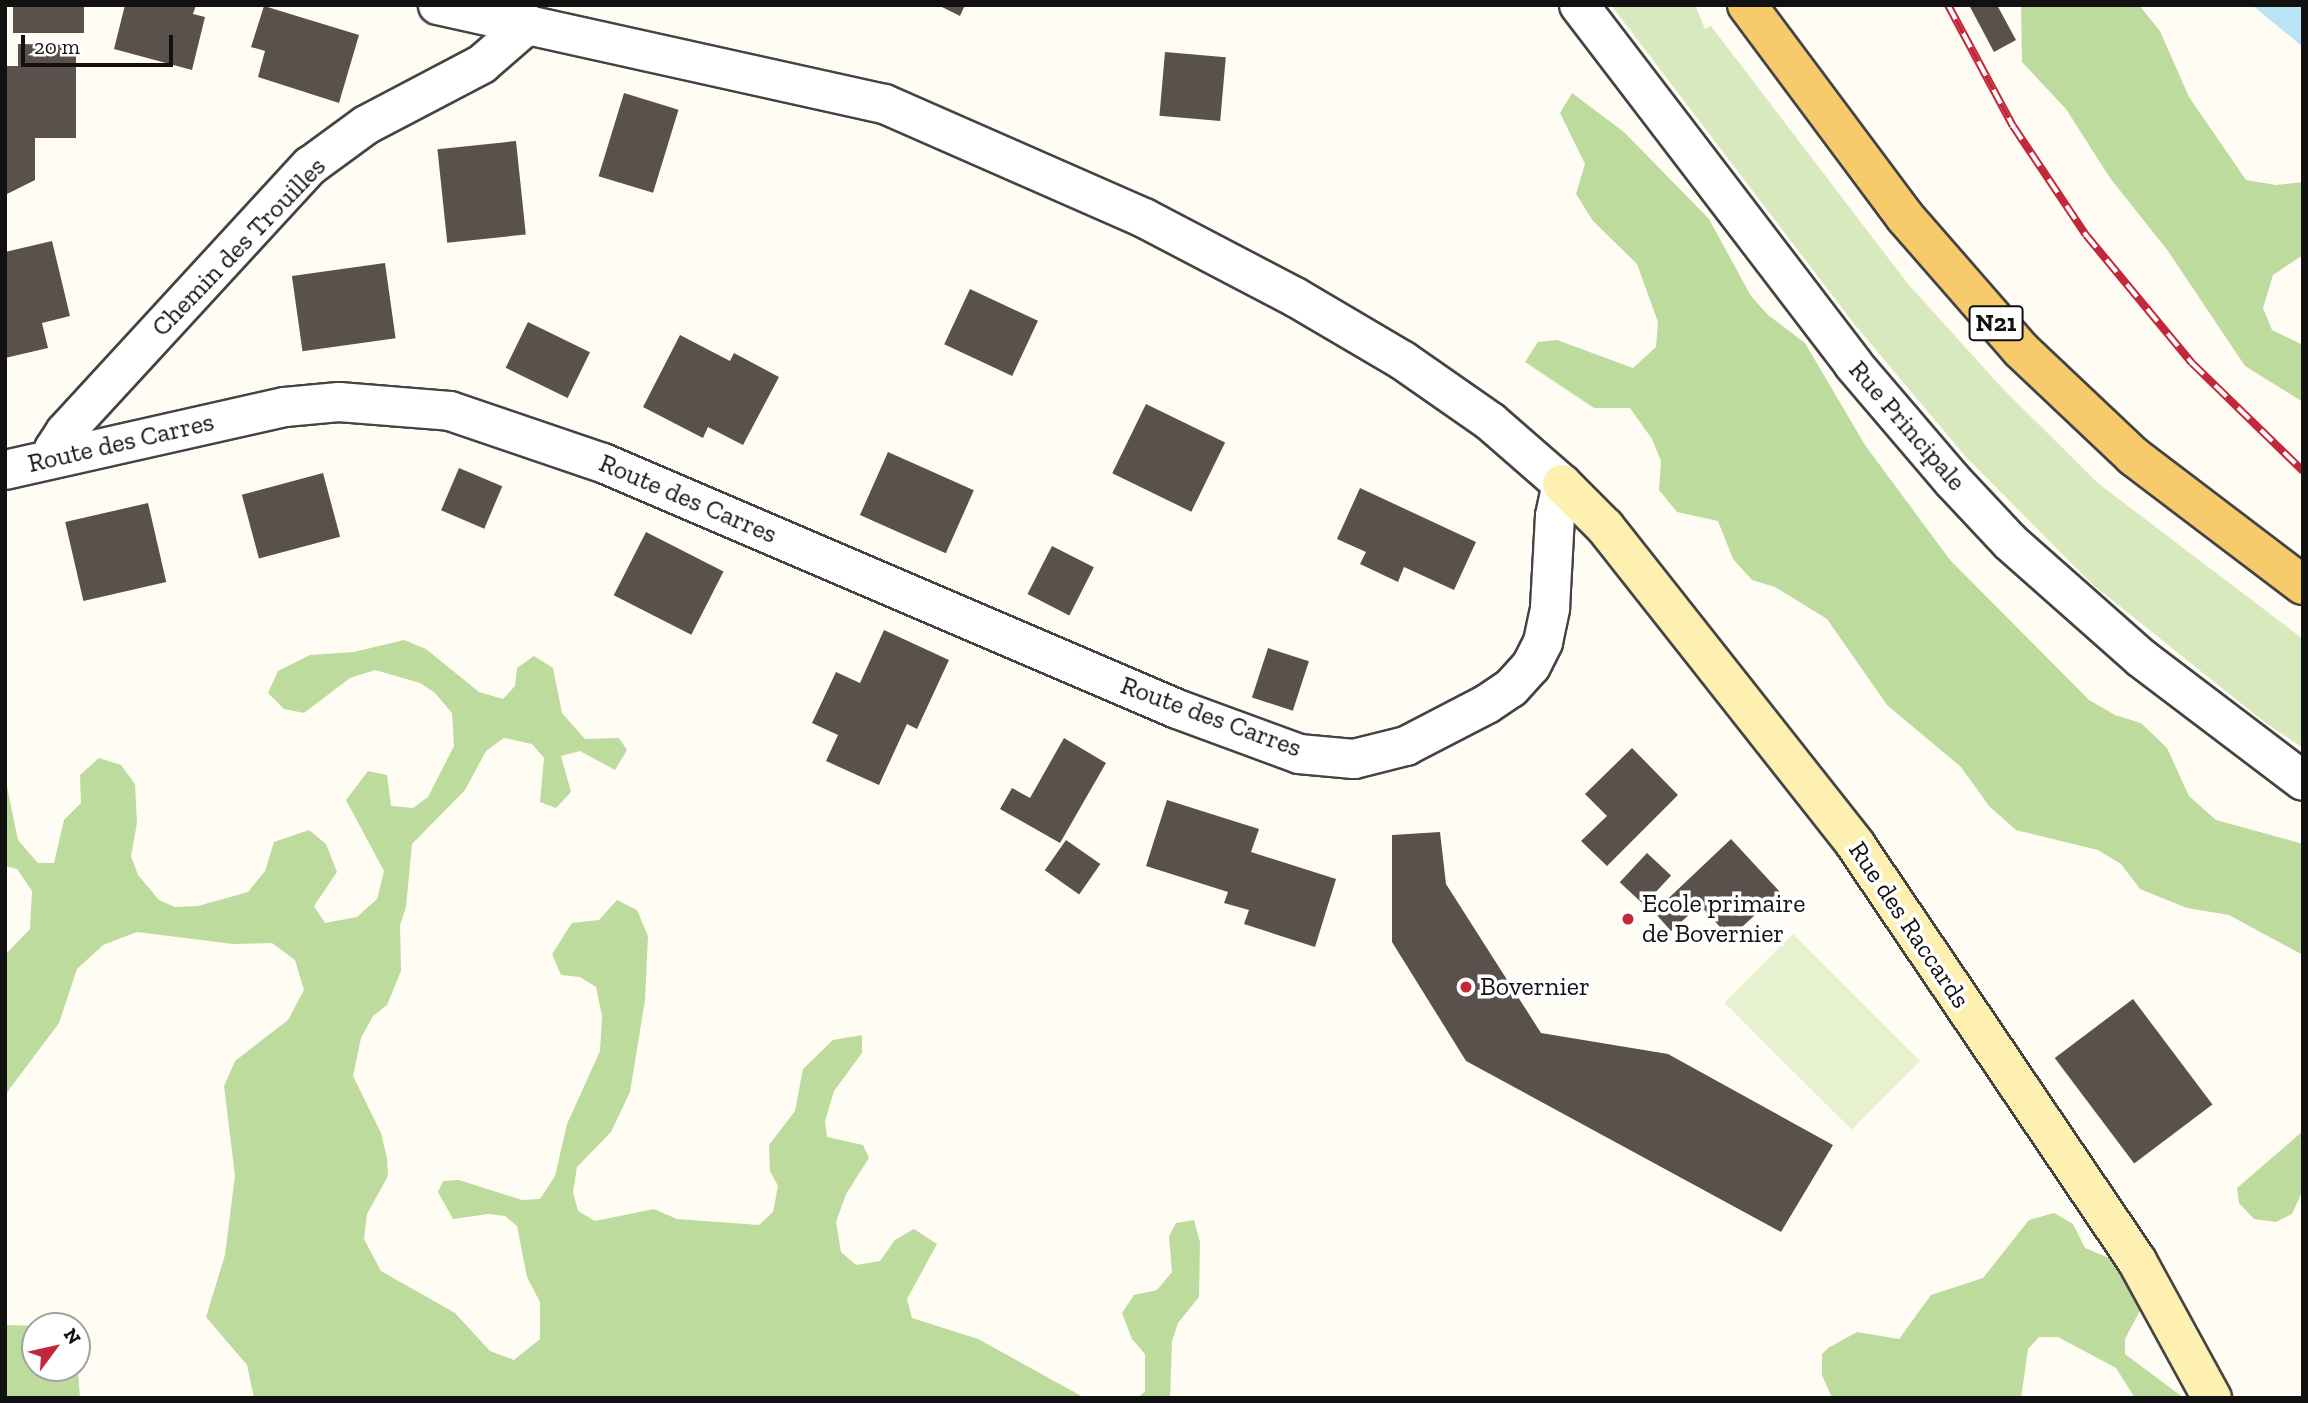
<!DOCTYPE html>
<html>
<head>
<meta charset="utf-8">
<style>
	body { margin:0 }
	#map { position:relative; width:2308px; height:1403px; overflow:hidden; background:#fffcf4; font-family:"Zilla Slab",serif }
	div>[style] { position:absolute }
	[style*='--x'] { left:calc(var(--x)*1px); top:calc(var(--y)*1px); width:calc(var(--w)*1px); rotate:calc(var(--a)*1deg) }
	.green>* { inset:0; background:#d8eabd }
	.forest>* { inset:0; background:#bddb9c }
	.pitch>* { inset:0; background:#e8f1cf; transform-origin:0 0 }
	.water>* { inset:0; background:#b9e4f6 }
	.building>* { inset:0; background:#5a514d; transform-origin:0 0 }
	.roads { filter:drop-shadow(2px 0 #444) drop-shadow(-2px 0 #444) drop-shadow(0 2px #444) drop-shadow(0 -2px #444) }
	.street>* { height:38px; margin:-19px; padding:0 19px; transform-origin:19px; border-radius:19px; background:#fff }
	.secondary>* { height:38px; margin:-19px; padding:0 19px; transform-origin:19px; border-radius:19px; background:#fef0b0 }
	.primary>* { height:38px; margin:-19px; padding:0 19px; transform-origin:19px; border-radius:19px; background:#f7cb6c }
	.rail>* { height:8px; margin-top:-4px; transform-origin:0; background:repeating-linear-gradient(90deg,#fff 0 16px,#c2283a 0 32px); box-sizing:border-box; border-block:2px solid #c2283a }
	.dots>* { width:19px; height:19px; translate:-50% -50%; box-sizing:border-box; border:4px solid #fff; border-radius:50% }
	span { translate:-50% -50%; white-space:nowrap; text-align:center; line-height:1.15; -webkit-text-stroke:7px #fff; paint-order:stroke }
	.shield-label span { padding:2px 5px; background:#fff; border:2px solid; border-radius:5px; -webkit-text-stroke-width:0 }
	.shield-label { font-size:24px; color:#111; font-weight:700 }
	.street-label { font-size:26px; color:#111 }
	.poi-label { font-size:26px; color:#111 }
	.left { translate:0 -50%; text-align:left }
	.frame { position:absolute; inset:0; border:7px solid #111; pointer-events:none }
	.north { position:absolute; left:21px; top:1312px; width:70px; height:70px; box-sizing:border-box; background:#fff; border:2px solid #a0a0a0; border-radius:50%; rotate:57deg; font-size:19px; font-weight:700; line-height:28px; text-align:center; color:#111 }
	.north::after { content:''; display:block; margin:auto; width:24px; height:32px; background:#c2283a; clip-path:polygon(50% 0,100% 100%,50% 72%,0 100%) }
	.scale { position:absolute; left:21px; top:35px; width:152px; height:32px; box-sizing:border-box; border:4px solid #111; border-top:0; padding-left:9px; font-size:21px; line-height:24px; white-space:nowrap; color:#111; -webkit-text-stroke:5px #fff; paint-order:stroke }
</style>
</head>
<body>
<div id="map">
	<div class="green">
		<div style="clip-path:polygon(1611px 5px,1695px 5px,1705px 29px,1711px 26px,1908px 284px,2004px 390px,2099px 484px,2303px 639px,2303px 748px,2263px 721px,2092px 584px,1966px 457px,1855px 325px)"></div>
	</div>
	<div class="forest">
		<div style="clip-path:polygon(2021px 5px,2139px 5px,2160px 31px,2189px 97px,2246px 180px,2276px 185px,2303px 182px,2303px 255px,2273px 275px,2263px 308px,2272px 330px,2303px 345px,2303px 402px,2245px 366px,2168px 251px,2110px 178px,2066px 109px,2022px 62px)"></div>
		<div style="clip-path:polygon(1572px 93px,1624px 132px,1709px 219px,1751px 296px,1768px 315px,1805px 343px,1865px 445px,1950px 560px,2089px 700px,2115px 715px,2141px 723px,2167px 748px,2189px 796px,2216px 820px,2303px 844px,2303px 955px,2229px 915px,2187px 908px,2140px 889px,2121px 864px,2098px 850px,2016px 830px,1989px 806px,1961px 767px,1887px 705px,1827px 619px,1775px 587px,1752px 580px,1733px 559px,1718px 521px,1677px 512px,1659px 490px,1661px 461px,1652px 439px,1630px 408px,1594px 408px,1525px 362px,1538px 342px,1557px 340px,1633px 368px,1656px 347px,1658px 322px,1637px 264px,1593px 221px,1576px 194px,1585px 164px,1560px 113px)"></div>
		<div style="clip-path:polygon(404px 640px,426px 649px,479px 692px,503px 699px,515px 686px,517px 668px,534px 656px,553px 668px,562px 713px,585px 739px,619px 738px,627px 750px,615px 770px,580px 751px,561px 756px,571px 792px,556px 808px,540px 802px,544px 758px,532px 744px,504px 738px,486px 751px,465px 790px,412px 844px,406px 907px,400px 925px,401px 971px,387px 1005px,373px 1016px,361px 1038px,353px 1076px,381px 1133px,387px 1158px,388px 1176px,367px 1214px,364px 1239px,381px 1271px,455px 1313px,490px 1351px,514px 1360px,540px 1339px,540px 1302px,527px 1277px,517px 1226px,505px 1216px,488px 1214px,453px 1219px,438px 1192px,443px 1181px,459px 1180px,522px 1200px,540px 1199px,555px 1176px,567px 1124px,600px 1051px,602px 1016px,596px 987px,580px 977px,561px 975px,552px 954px,572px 923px,599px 920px,617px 900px,637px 910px,648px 936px,645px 1000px,630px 1092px,611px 1132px,577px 1167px,573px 1192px,578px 1211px,595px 1221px,654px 1209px,677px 1219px,759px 1225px,773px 1212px,778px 1186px,770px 1171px,769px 1145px,795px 1111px,803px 1069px,833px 1040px,862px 1035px,862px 1053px,834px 1091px,825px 1121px,827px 1137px,863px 1145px,869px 1158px,846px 1194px,836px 1222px,841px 1252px,856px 1265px,880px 1261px,895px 1240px,914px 1229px,937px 1244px,907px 1299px,912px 1318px,978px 1339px,1085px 1398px,254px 1398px,247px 1365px,206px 1317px,225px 1255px,235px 1176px,224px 1086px,235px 1061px,288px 1020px,304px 990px,295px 960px,272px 943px,233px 944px,137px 932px,103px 945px,77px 969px,59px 1023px,5px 1095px,5px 955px,30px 929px,32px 891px,17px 869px,5px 866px,5px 777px,18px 840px,38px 863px,54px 863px,64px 820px,81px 803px,80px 775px,99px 758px,121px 765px,135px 784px,137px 823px,131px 856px,138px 875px,159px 900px,175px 907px,198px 906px,248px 892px,265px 871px,274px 842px,309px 830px,326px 844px,337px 872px,314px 906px,325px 923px,357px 917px,377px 899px,384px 871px,346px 800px,368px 771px,387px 775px,391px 806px,413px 808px,428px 797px,454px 746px,452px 713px,435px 693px,420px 683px,375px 670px,350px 678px,304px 713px,284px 709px,268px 693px,278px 671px,310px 655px,354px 652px)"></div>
		<div style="clip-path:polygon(2303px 1131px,2303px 1190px,2292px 1214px,2276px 1222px,2254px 1219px,2239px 1203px,2237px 1188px)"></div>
		<div style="clip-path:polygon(2054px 1213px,2073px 1224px,2085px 1248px,2128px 1266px,2144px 1303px,2125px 1339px,2125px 1354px,2184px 1398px,2135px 1398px,2116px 1368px,2058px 1337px,2039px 1337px,2028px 1349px,2021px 1398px,1832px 1398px,1822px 1375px,1822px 1354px,1828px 1348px,1857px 1332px,1899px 1339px,1931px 1295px,1983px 1278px,2029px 1220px)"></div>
		<div style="clip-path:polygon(1194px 1220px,1200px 1242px,1199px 1297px,1178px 1323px,1172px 1341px,1170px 1398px,1138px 1398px,1145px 1391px,1145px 1354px,1132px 1339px,1122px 1313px,1134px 1295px,1157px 1290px,1172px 1272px,1169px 1236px,1176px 1223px)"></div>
		<div style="clip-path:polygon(5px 1325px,39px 1326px,35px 1326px,35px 1368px,77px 1368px,77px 1357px,80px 1398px,5px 1398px)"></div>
	</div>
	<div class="pitch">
		<div style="left:1793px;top:934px;width:180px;height:97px;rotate:45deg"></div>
	</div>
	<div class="water">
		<div style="clip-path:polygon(2252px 5px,2303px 5px,2303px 47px)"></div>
	</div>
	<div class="building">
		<div style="left:13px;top:5px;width:71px;height:28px"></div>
		<div style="clip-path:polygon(125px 5px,196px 5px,193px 14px,205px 17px,192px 70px,114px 49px)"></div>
		<div style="clip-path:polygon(938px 5px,965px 5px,960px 16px)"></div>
		<div style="clip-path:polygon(1969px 5px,1997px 5px,2016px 40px,1994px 52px)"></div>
		<div style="clip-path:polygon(264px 6px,359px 35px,339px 103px,258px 77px,265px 51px,251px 47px)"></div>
		<div style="clip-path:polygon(18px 44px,76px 45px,76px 138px,35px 138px,35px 180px,5px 195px,5px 66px,18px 66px)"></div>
		<div style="left:1165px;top:52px;width:61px;height:64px;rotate:5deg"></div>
		<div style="left:624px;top:93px;width:57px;height:87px;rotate:17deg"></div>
		<div style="left:516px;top:141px;width:94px;height:79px;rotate:84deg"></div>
		<div style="clip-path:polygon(52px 241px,70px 316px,42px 323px,48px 348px,5px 358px,5px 252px)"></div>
		<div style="left:385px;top:263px;width:76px;height:94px;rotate:82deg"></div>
		<div style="left:970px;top:289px;width:75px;height:61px;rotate:25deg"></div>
		<div style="left:528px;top:322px;width:69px;height:51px;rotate:26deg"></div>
		<div style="clip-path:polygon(680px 335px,730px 361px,734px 353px,779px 377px,743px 445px,708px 427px,703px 438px,643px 407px)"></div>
		<div style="left:1146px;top:404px;width:88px;height:77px;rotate:26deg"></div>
		<div style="left:888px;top:452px;width:94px;height:69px;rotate:24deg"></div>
		<div style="left:459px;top:468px;width:47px;height:46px;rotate:23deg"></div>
		<div style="left:323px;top:473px;width:66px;height:84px;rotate:75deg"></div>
		<div style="clip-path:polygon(1360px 488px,1476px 542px,1454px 590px,1404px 567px,1398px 582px,1360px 564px,1366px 552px,1337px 539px)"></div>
		<div style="left:148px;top:503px;width:81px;height:85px;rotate:77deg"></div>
		<div style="left:646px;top:532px;width:87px;height:71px;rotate:27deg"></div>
		<div style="left:1052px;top:546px;width:47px;height:54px;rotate:27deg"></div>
		<div style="clip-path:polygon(884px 630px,949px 660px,917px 729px,907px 724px,879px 785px,826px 761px,838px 735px,812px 723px,836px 672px,860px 683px)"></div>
		<div style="left:1268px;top:648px;width:43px;height:52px;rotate:18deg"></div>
		<div style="clip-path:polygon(1064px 738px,1106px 763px,1060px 843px,1000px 809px,1012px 788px,1030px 798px)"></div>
		<div style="clip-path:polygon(1632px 748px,1678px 795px,1607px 866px,1581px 841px,1607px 816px,1585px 794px)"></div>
		<div style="clip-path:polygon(1167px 800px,1259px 829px,1251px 852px,1336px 879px,1315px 947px,1244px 924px,1249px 910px,1224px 903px,1228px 892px,1146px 866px)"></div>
		<div style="clip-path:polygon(1440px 832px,1446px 884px,1541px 1033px,1668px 1054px,1833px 1145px,1781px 1232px,1466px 1061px,1392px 942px,1392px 835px)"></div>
		<div style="clip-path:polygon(1731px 839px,1780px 892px,1730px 938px,1700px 905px,1671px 931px,1654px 912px)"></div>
		<div style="left:1066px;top:840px;width:42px;height:37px;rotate:35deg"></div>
		<div style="left:1647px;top:853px;width:33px;height:40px;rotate:43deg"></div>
		<div style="left:2133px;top:999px;width:132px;height:98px;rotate:53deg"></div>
	</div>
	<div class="roads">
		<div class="street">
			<div style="--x:1579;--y:5;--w:452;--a:52.6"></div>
			<div style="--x:1853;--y:364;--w:153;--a:49.5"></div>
			<div style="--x:1952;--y:480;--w:85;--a:46.9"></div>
			<div style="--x:2010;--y:542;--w:175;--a:41.5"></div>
			<div style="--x:2141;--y:658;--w:203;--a:37.2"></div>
			<div style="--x:55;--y:458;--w:9;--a:-96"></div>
			<div style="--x:54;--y:449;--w:20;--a:-57"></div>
			<div style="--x:65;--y:432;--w:362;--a:-47.4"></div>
			<div style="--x:310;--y:166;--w:69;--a:-36.2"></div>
			<div style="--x:366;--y:125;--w:131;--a:-27.7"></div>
			<div style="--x:482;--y:64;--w:61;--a:-41"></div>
			<div style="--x:5;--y:470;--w:287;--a:-12.7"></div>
			<div style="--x:285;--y:407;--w:54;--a:-5.3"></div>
			<div style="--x:339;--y:402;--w:111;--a:4.6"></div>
			<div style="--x:450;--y:411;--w:162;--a:18.8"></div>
			<div style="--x:603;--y:463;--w:624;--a:23.2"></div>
			<div style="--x:1177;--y:709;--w:130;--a:20.2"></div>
			<div style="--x:1299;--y:754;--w:55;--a:5.2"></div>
			<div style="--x:1354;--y:759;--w:54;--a:-14"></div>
			<div style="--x:1406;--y:746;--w:91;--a:-27.4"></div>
			<div style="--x:1487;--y:704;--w:29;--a:-34"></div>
			<div style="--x:1511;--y:688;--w:30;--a:-48"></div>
			<div style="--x:1531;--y:666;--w:27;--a:-63"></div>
			<div style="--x:1543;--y:642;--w:35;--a:-78"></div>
			<div style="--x:1550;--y:608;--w:92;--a:-86.9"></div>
			<div style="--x:1555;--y:516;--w:33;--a:-78"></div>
			<div style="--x:1562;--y:484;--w:94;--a:-138.9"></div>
			<div style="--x:1491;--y:422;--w:108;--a:-145.1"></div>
			<div style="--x:1402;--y:360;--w:124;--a:-149.5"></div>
			<div style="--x:1295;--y:297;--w:170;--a:-152.4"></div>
			<div style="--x:1144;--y:218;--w:284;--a:-156.3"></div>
			<div style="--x:884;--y:104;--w:457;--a:-167.5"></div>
		</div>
		<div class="secondary">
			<div style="--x:1562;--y:484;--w:61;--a:45"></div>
			<div style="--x:1605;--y:527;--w:404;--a:51.7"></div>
			<div style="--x:1855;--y:844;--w:503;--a:55.93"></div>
			<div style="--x:2137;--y:1261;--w:156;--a:61.3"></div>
		</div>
		<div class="primary">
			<div style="--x:1747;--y:5;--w:264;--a:53.3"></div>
			<div style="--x:1905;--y:217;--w:176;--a:48.9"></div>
			<div style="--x:2021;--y:350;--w:154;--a:43.4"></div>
			<div style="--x:2133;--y:456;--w:213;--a:37.2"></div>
		</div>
	</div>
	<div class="rail">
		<div style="--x:1948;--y:5;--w:137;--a:61.8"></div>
		<div style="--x:2013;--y:126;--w:131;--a:56.2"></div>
		<div style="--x:2086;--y:235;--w:166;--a:50.4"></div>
		<div style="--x:2192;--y:363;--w:155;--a:44.2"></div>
	</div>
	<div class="dots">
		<div style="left:1628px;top:919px;background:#c2283a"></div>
		<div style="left:1466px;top:987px;background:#c2283a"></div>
	</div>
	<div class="shield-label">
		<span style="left:1996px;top:323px">N21</span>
	</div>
	<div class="street-label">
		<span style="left:239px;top:247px;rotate:-46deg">Chemin des Trouilles</span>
		<span style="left:1907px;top:426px;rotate:49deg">Rue Principale</span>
		<span style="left:121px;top:443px;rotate:-13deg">Route des Carres</span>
		<span style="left:688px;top:499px;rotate:23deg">Route des Carres</span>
		<span style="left:1211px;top:717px;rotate:20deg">Route des Carres</span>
		<span style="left:1909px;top:925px;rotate:56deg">Rue des Raccards</span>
	</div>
	<div class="poi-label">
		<span class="left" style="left:1642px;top:919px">Ecole primaire<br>de Bovernier</span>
		<span class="left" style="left:1480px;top:987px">Bovernier</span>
	</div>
	<div class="frame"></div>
	<div class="north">N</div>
	<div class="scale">20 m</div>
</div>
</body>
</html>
